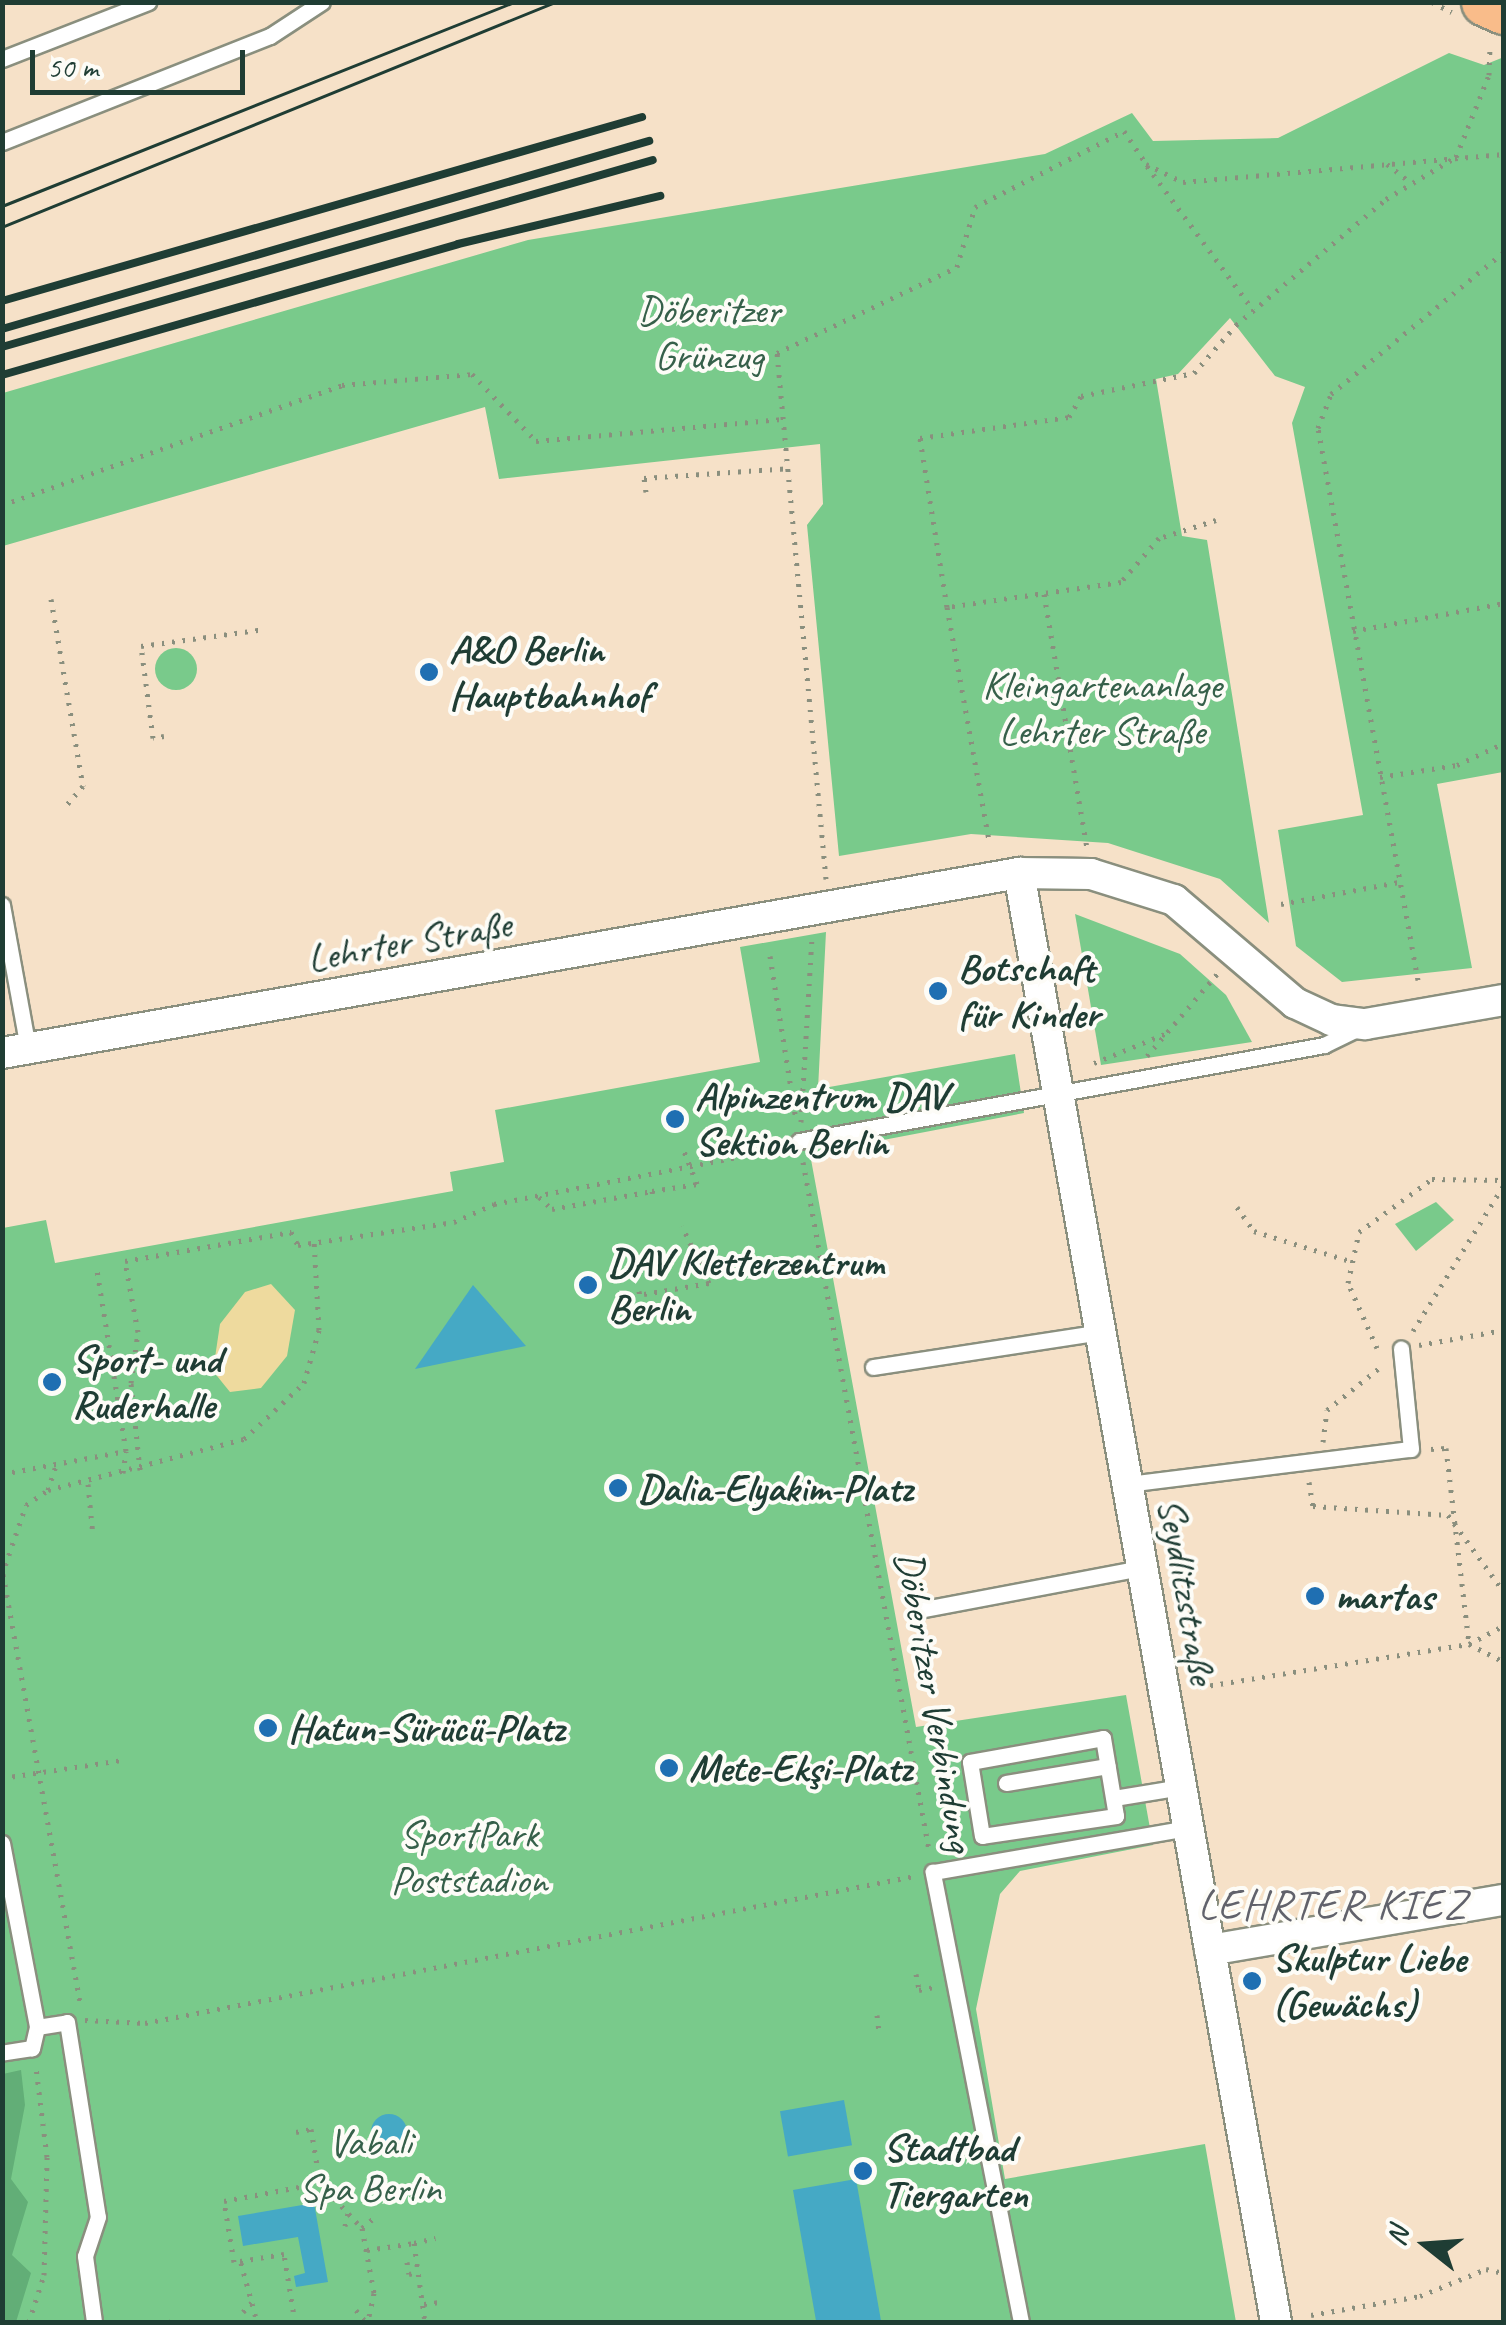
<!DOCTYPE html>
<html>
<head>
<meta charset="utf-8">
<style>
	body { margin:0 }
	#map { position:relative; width:1506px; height:2325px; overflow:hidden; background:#f6e1c8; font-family:Caveat,sans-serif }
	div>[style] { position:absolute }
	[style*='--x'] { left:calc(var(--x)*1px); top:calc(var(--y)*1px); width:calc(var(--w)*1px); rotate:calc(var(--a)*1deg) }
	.green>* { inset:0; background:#79ca8b }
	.round { border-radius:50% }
	.forest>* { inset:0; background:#62ae77 }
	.sand>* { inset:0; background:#eeda9e }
	.water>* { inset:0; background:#45a9c5; transform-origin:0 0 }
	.path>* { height:5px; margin-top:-2.5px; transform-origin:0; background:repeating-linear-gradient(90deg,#8a8f7e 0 2.5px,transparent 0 10.5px) }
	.roads { filter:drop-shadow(2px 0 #8a8f7e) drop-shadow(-2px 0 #8a8f7e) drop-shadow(0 2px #8a8f7e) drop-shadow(0 -2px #8a8f7e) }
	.service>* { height:15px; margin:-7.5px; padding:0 7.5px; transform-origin:7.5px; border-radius:7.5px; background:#fff }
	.minor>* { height:30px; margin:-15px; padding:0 15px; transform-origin:15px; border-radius:15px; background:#fff }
	.primary>* { height:48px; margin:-24px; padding:0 24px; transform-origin:24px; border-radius:24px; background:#f9bc8a }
	.tram>* { height:2.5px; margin:-1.25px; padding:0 1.25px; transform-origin:1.25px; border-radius:1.25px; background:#1f3d34 }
	.rail>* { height:8px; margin:-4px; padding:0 4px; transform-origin:4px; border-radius:4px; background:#1f3d34 }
	.dots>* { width:28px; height:28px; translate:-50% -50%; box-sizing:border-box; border:5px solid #fdfcf7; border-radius:50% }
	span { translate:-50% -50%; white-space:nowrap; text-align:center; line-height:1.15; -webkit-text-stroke:8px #fdfcf7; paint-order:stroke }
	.park-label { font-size:40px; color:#36604a }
	.poi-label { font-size:40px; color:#1f3d34; font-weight:700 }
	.left { translate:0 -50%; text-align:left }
	.street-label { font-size:40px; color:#1f3d34 }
	.neighbourhood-label { font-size:42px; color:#61626b; letter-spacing:2.5px }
	.frame { position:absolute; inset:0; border:5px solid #1f3d34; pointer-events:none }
	.north { position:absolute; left:1376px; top:2195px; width:100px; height:100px; -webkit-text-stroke:8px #fdfcf7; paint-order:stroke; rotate:287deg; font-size:28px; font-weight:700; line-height:40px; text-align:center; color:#1f3d34 }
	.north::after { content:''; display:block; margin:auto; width:35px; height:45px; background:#1f3d34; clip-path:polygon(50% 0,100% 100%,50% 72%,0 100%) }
	.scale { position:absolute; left:30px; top:50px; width:215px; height:45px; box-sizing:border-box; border:5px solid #1f3d34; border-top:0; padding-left:12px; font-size:30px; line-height:35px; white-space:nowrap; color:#1f3d34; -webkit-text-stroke:8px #fdfcf7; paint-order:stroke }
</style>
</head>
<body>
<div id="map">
	<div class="green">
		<div style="clip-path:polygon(1449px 53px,1484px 65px,1504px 57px,1503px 772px,1437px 784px,1472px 968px,1342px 982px,1296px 946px,1278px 830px,1363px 815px,1292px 423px,1305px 387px,1275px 376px,1230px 318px,1178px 374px,1156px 379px,1182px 536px,1207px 540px,1269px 923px,1220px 879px,1108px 843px,971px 834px,839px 856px,807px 525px,823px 504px,820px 444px,499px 479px,485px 407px,3px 546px,3px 393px,528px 240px,1045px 154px,1132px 113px,1153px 141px,1278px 138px)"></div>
		<div class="round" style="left:155px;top:648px;width:42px;height:42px"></div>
		<div style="clip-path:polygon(1075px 914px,1180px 954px,1226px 995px,1252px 1042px,1101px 1065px)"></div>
		<div style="clip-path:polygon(826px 932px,818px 1089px,1015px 1054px,1024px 1113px,810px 1154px,916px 1727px,1126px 1695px,1153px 1845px,1020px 1871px,1000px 1894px,976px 2009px,1005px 2179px,1205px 2144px,1236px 2322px,3px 2322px,3px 1228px,46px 1220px,55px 1263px,453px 1191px,450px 1172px,504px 1162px,495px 1110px,760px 1062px,740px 947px)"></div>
		<div style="clip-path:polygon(1436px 1202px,1454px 1220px,1416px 1251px,1395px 1224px)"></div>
	</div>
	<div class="forest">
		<div style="clip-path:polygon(21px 2070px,25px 2105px,11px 2179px,28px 2202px,12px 2255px,31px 2273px,16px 2322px,3px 2322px,3px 2074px)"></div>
	</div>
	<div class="sand">
		<div style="clip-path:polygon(271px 1284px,295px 1310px,287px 1356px,261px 1388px,230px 1392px,213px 1371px,220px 1324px,245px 1292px)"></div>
	</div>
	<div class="water">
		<div style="clip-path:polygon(473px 1285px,526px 1346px,415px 1369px)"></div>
		<div style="left:844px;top:2100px;width:46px;height:65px;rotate:80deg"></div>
		<div class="round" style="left:371px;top:2114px;width:36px;height:36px"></div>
		<div style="left:856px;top:2179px;width:145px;height:64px;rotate:80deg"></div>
		<div style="clip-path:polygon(314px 2203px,328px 2282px,296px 2287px,294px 2276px,305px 2273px,298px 2237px,243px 2246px,238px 2216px)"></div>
	</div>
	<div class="path">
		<div style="--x:1432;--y:2;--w:22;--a:27"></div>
		<div style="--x:1387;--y:164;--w:29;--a:38"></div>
		<div style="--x:1147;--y:166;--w:179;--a:53.6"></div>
		<div style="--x:646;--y:492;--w:14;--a:-98"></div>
		<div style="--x:644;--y:478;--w:145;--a:-3.9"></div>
		<div style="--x:2;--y:505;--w:361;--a:-19.4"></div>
		<div style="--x:342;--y:385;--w:130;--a:-4.8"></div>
		<div style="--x:472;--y:374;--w:93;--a:46.3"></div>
		<div style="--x:536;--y:441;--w:249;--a:-5.1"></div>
		<div style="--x:1216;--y:520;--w:60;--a:162.5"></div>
		<div style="--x:1159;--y:538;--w:58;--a:130.8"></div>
		<div style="--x:1121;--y:582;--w:176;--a:171.8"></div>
		<div style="--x:947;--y:607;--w:171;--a:-99.1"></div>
		<div style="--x:920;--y:438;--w:150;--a:-8"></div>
		<div style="--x:1069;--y:417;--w:24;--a:-60"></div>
		<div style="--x:1081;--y:396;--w:115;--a:-11.5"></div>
		<div style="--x:1194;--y:373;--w:64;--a:-48.8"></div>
		<div style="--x:1236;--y:325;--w:196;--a:-40"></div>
		<div style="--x:1386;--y:199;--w:82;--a:-31"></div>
		<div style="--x:1456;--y:157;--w:88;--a:-68.1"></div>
		<div style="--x:1489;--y:75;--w:30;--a:-88"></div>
		<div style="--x:1044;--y:594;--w:258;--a:80.4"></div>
		<div style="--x:51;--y:599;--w:190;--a:80.3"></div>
		<div style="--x:83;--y:786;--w:30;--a:131"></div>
		<div style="--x:947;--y:607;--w:237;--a:79.8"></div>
		<div style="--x:1353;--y:631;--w:154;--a:-10.5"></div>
		<div style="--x:164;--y:736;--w:11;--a:170"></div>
		<div style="--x:153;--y:738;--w:93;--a:-97.4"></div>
		<div style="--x:141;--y:646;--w:125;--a:-7.8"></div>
		<div style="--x:1380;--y:777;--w:78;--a:-8.9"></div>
		<div style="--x:1457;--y:765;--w:52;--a:-25.1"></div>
		<div style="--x:2;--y:820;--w:3;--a:-18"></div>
		<div style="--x:826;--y:879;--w:528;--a:-95.32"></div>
		<div style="--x:777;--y:353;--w:199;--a:-25.5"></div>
		<div style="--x:957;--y:267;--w:63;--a:-73.3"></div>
		<div style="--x:975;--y:207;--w:167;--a:-27"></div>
		<div style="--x:1124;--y:131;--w:40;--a:56"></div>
		<div style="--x:1146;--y:164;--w:41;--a:25.9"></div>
		<div style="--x:1183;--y:182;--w:322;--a:-5"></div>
		<div style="--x:1281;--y:904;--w:120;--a:-10.6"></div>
		<div style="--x:770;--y:956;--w:167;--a:81"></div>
		<div style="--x:1418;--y:980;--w:561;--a:-100.27"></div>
		<div style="--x:1318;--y:428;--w:36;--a:-69"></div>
		<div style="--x:1331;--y:394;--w:224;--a:-39.4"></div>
		<div style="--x:1147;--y:1056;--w:108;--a:-49.5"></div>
		<div style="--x:1094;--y:1063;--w:79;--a:-22.3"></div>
		<div style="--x:801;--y:1122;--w:184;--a:-86.6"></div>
		<div style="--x:803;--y:1162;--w:699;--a:79.62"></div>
		<div style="--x:652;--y:1191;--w:46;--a:-8.8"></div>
		<div style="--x:697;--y:1184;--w:41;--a:-111.5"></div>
		<div style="--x:539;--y:1197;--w:18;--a:43"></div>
		<div style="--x:552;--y:1209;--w:102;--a:-10.2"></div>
		<div style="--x:652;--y:1191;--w:8;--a:76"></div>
		<div style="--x:1237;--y:1207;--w:29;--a:55"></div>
		<div style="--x:1254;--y:1231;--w:101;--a:17.4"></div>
		<div style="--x:639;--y:1291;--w:22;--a:80"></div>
		<div style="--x:644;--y:1294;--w:66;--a:-9.6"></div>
		<div style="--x:709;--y:1283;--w:63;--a:-115.3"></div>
		<div style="--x:1413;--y:1331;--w:172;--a:-58.1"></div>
		<div style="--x:1419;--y:1345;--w:86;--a:-10"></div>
		<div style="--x:1377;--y:1348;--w:71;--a:-114"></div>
		<div style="--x:1348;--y:1283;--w:52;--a:-77.8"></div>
		<div style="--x:1359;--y:1232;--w:90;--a:-36"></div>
		<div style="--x:1432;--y:1179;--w:72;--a:0.8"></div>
		<div style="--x:1323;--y:1442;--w:32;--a:-83"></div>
		<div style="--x:1327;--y:1410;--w:72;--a:-38.8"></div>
		<div style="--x:1431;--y:1449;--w:15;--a:-4"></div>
		<div style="--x:1446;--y:1448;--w:197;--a:83.3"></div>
		<div style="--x:140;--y:1470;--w:87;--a:-95.9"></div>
		<div style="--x:131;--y:1383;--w:51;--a:-82.2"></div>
		<div style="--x:138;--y:1332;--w:72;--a:-100.4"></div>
		<div style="--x:125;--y:1261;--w:169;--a:-9.9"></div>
		<div style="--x:291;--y:1232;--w:15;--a:62"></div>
		<div style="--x:298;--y:1245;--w:158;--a:-8.4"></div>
		<div style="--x:454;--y:1222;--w:44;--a:-24.2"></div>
		<div style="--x:494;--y:1204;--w:291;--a:-10.9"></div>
		<div style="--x:123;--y:1473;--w:22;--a:-82"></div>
		<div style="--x:2;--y:1474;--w:126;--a:-10.5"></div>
		<div style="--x:126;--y:1451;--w:183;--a:-99.1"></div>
		<div style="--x:1309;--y:1482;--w:24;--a:81"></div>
		<div style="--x:1313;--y:1506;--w:135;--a:3.8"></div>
		<div style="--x:1448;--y:1515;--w:95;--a:54"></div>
		<div style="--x:88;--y:1484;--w:52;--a:84.5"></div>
		<div style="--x:48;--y:1490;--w:26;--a:-72"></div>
		<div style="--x:3;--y:1574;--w:437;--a:79.8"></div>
		<div style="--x:2;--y:1575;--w:74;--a:-71.1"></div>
		<div style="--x:26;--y:1505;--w:27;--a:-34"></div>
		<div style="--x:48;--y:1490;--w:203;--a:-14.6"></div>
		<div style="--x:244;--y:1439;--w:82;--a:-43"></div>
		<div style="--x:304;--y:1383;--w:55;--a:-74.2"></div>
		<div style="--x:319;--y:1330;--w:89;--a:-93.2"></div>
		<div style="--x:1469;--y:1644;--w:39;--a:27"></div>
		<div style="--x:1200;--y:1687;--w:272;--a:-9.1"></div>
		<div style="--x:1469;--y:1644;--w:40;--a:-28"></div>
		<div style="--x:2;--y:1778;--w:121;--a:-8.5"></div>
		<div style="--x:916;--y:1974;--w:16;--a:79"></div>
		<div style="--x:919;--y:1990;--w:15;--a:-11"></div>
		<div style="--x:877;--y:2015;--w:16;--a:83"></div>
		<div style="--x:85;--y:2020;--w:60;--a:2.9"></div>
		<div style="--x:145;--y:2023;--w:784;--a:-10.81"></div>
		<div style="--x:296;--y:2132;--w:15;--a:-11"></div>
		<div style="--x:311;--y:2129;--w:55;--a:80.5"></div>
		<div style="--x:320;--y:2183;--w:62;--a:47"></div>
		<div style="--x:362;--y:2228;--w:66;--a:79.5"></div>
		<div style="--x:374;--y:2293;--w:30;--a:102"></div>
		<div style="--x:345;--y:2226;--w:13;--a:-77"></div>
		<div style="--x:362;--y:2228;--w:16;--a:-40"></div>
		<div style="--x:414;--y:2243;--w:22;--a:-13"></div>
		<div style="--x:367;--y:2250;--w:48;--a:-8.5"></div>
		<div style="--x:414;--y:2243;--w:80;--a:82.1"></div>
		<div style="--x:407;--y:2262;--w:12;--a:81"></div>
		<div style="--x:409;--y:2274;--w:10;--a:-11"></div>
		<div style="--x:241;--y:2263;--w:61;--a:74.8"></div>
		<div style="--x:424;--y:2304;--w:16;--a:-7"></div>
		<div style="--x:356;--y:2310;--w:16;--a:50"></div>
		<div style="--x:243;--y:2312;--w:13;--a:-48"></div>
		<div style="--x:1311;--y:2315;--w:111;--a:-9.9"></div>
		<div style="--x:1420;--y:2296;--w:71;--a:-22.2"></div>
		<div style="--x:1486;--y:2269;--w:18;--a:13"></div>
		<div style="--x:135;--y:2320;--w:2;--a:90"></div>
		<div style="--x:167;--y:2320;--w:2;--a:63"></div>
		<div style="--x:29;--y:2322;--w:49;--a:-72.3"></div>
		<div style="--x:44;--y:2275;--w:118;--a:-88.5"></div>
		<div style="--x:47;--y:2157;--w:90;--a:-97"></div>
		<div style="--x:295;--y:2322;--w:69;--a:-99.2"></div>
		<div style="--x:284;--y:2254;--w:51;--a:170.9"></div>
		<div style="--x:234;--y:2262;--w:62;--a:-99.3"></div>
		<div style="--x:224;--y:2201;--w:98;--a:-10.6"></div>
		<div style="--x:304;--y:2322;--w:17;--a:0"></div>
	</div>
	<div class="roads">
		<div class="service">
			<div style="--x:2;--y:59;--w:157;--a:-21.3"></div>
			<div style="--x:2;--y:142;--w:288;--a:-21.6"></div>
			<div style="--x:270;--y:36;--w:62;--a:-33.2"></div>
			<div style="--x:2;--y:905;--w:145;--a:79.7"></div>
			<div style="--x:799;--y:1141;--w:534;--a:-10.36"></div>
			<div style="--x:1324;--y:1045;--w:37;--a:-26"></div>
			<div style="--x:873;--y:1367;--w:231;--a:-8.7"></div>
			<div style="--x:1128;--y:1484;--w:285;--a:-7.1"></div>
			<div style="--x:1411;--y:1449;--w:101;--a:-95.7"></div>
			<div style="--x:919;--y:1610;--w:227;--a:-10.7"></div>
			<div style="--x:1103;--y:1738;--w:79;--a:80.5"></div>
			<div style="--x:1116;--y:1816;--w:135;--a:171.5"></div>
			<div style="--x:982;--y:1836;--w:75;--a:-99.2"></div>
			<div style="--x:970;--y:1762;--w:135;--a:-10.2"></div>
			<div style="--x:1006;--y:1783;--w:103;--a:-9.5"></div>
			<div style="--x:1114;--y:1798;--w:68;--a:-9.3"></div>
			<div style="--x:2;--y:1843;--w:187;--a:79.2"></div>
			<div style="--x:37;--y:2027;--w:22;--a:103"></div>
			<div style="--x:32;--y:2048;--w:30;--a:171"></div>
			<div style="--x:37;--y:2027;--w:30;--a:-9"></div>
			<div style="--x:67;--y:2022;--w:197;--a:81"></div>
			<div style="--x:98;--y:2217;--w:41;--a:108.4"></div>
			<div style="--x:85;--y:2256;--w:67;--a:82.2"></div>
			<div style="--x:1021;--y:2322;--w:459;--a:-101.1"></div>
			<div style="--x:933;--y:1872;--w:259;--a:-9.8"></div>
		</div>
		<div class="minor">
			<div style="--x:1019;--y:873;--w:1472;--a:79.94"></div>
			<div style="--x:2;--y:1053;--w:1033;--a:-10.04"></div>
			<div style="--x:1019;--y:873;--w:72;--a:0.8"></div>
			<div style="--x:1091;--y:874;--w:87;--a:17.4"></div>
			<div style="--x:1174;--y:900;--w:159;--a:40.4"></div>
			<div style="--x:1295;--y:1003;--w:40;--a:25"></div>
			<div style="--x:1331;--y:1020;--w:35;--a:7"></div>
			<div style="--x:1366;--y:1024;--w:140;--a:-9.9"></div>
			<div style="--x:1210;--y:1950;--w:298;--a:-9.7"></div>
		</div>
		<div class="primary">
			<div style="--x:1486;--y:2;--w:20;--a:24"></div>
		</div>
	</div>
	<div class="tram">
		<div style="--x:2;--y:206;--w:551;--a:-21.72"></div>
		<div style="--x:2;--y:227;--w:597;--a:-22.14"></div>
	</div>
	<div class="rail">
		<div style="--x:2;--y:301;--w:666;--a:-16.04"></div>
		<div style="--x:2;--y:329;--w:674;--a:-16.2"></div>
		<div style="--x:2;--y:347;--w:677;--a:-16.03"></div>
		<div style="--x:2;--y:375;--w:474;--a:-16"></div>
		<div style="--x:458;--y:244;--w:208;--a:-13.4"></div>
	</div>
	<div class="dots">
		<div style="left:429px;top:672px;background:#1f6fb2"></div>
		<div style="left:938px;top:991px;background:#1f6fb2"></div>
		<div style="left:675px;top:1119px;background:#1f6fb2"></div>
		<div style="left:588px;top:1285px;background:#1f6fb2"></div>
		<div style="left:52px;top:1382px;background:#1f6fb2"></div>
		<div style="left:618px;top:1488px;background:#1f6fb2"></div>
		<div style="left:1315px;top:1596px;background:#1f6fb2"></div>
		<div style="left:268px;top:1728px;background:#1f6fb2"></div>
		<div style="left:669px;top:1768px;background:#1f6fb2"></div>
		<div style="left:1252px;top:1981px;background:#1f6fb2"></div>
		<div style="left:863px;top:2171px;background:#1f6fb2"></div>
	</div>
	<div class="park-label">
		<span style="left:709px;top:333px">Döberitzer<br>Grünzug</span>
		<span style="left:1102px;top:708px">Kleingartenanlage<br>Lehrter Straße</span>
		<span style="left:469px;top:1857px">SportPark<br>Poststadion</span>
		<span style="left:370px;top:2165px">Vabali<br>Spa Berlin</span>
	</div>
	<div class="poi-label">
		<span class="left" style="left:449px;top:672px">A&amp;O Berlin<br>Hauptbahnhof</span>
		<span class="left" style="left:958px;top:991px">Botschaft<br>für Kinder</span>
		<span class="left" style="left:695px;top:1119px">Alpinzentrum DAV<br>Sektion Berlin</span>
		<span class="left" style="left:608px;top:1285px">DAV Kletterzentrum<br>Berlin</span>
		<span class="left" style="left:72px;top:1382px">Sport- und<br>Ruderhalle</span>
		<span class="left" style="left:638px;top:1488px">Dalia-Elyakim-Platz</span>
		<span class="left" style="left:1335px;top:1596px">martas</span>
		<span class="left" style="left:288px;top:1728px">Hatun-Sürücü-Platz</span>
		<span class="left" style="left:689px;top:1768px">Mete-Ekşi-Platz</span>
		<span class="left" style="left:1272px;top:1981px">Skulptur Liebe<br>(Gewächs)</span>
		<span class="left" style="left:883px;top:2171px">Stadtbad<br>Tiergarten</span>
	</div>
	<div class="street-label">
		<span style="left:409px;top:941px;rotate:-10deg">Lehrter Straße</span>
		<span style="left:1187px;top:1591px;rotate:80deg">Seydlitzstraße</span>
		<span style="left:935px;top:1701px;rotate:80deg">Döberitzer Verbindung</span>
	</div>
	<div class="neighbourhood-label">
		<span style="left:1333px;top:1905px">LEHRTER KIEZ</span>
	</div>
	<div class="frame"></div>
	<div class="north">N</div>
	<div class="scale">50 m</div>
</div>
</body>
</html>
